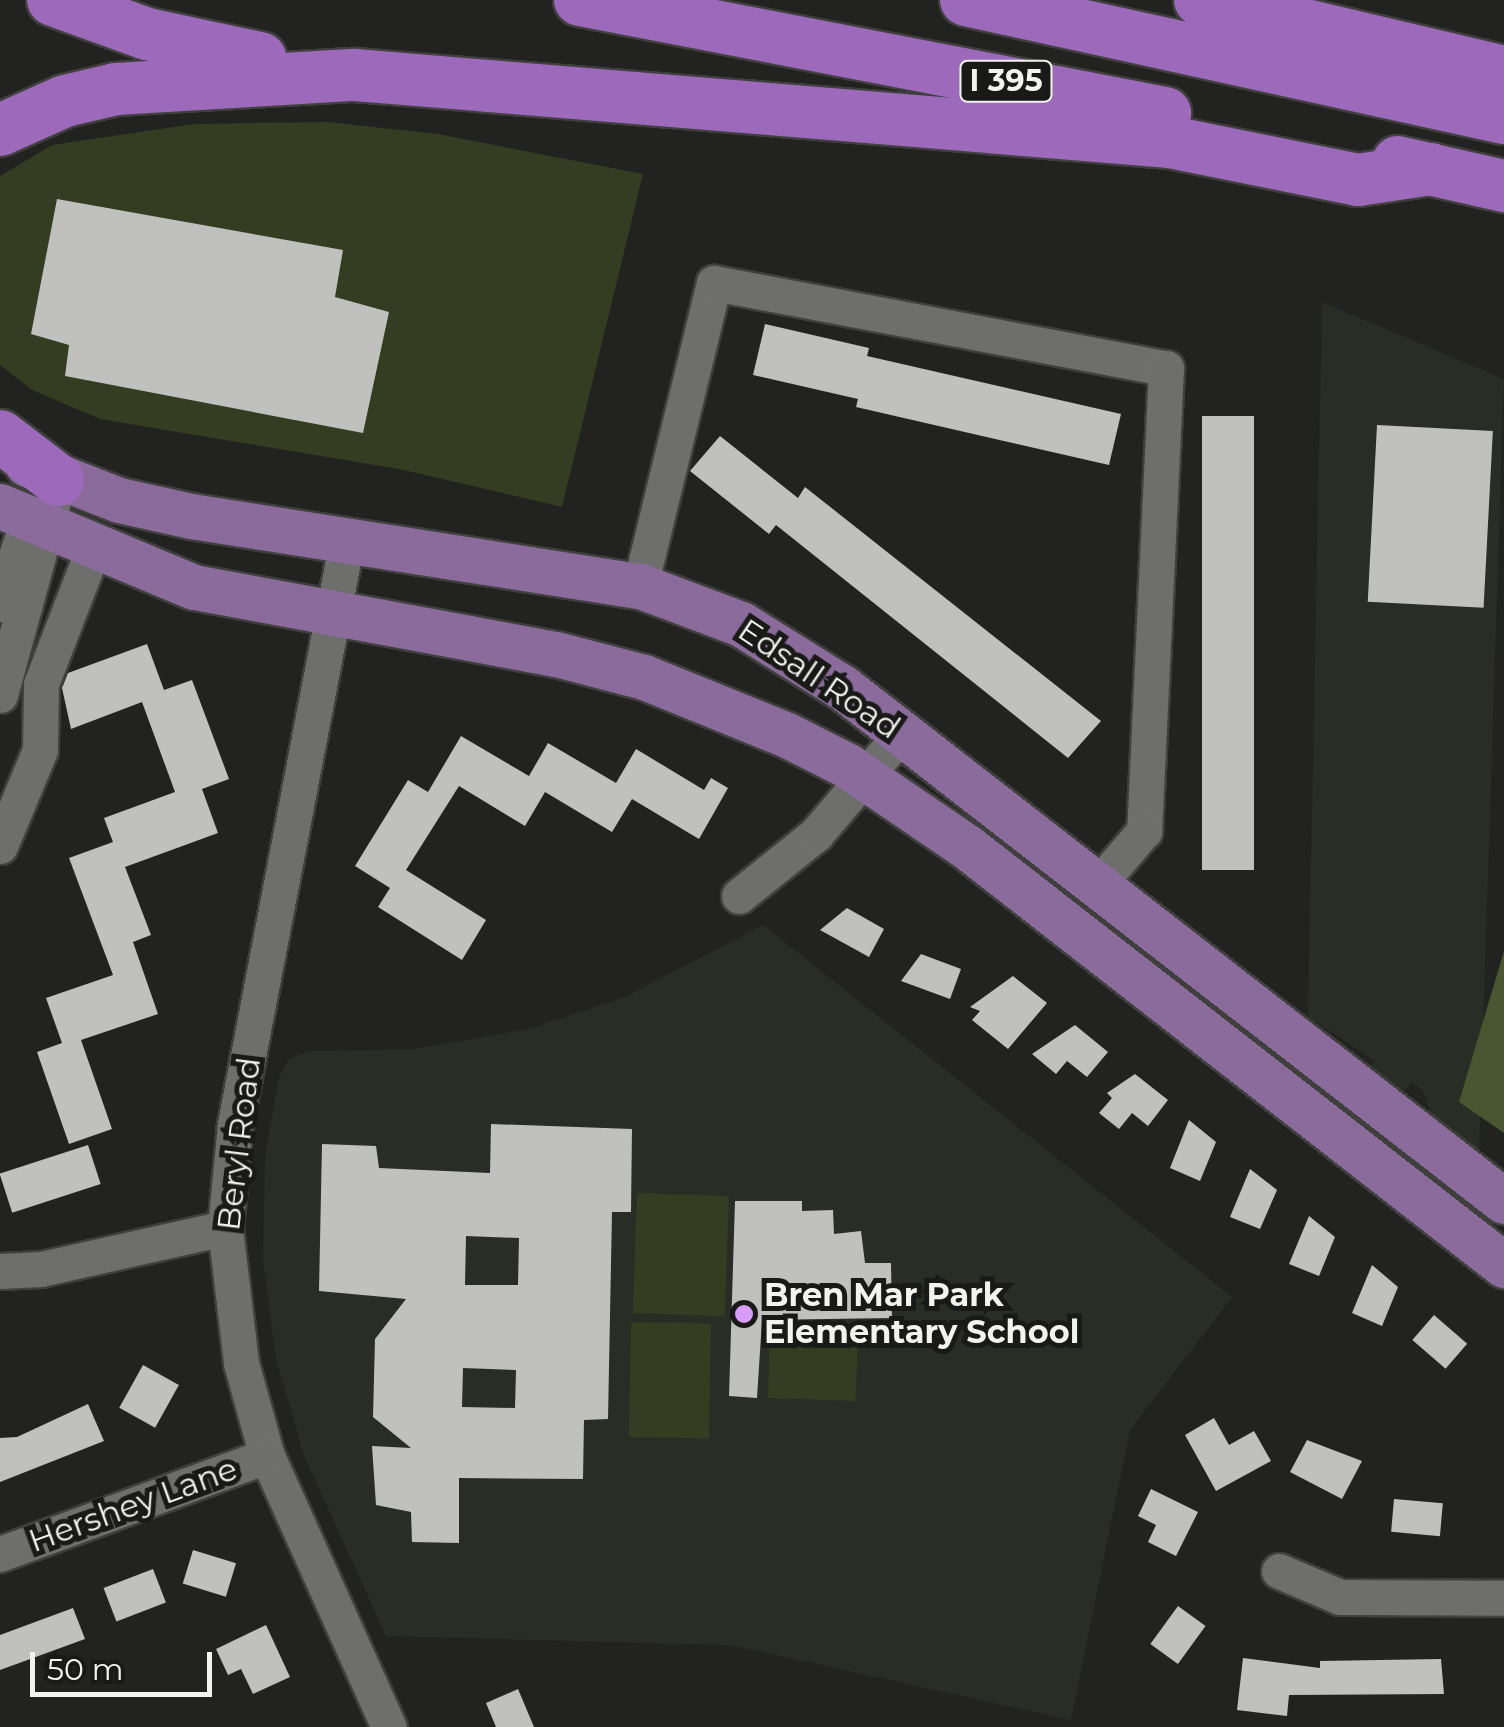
<!DOCTYPE html>
<html>
<head>
<meta charset="utf-8">
<style>
	body { margin:0 }
	#map { position:relative; width:1504px; height:1727px; overflow:hidden; background:#222321; font-family:Montserrat,sans-serif }
	div>[style] { position:absolute }
	[style*='--x'] { left:calc(var(--x)*1px); top:calc(var(--y)*1px); width:calc(var(--w)*1px); rotate:calc(var(--a)*1deg) }
	.built>* { inset:0; background:#2a2d25 }
	.green>* { inset:0; background:#343c22; transform-origin:0 0 }
	.forest>* { inset:0; background:#4a5631 }
	.building>* { inset:0; background:#c0c1be; transform-origin:0 0 }
	.roads { filter:drop-shadow(2px 0 #3f3f3d) drop-shadow(-2px 0 #3f3f3d) drop-shadow(0 2px #3f3f3d) drop-shadow(0 -2px #3f3f3d) }
	.minor>* { height:35px; margin:-17.5px; padding:0 17.5px; transform-origin:17.5px; border-radius:17.5px; background:#6e6f6c }
	.major>* { height:45px; margin:-22.5px; padding:0 22.5px; transform-origin:22.5px; border-radius:22.5px; background:#8a6b9b }
	.highway>* { height:52px; margin:-26px; padding:0 26px; transform-origin:26px; border-radius:26px; background:#9d69ba }
	.dots>* { width:28px; height:28px; translate:-50% -50%; box-sizing:border-box; border:5px solid #191a17; border-radius:50% }
	span { translate:-50% -50%; white-space:nowrap; text-align:center; line-height:1.15; -webkit-text-stroke:10px #191a17; paint-order:stroke }
	.shield-label span { padding:2px 8px; background:#191a17; border:2px solid; border-radius:8px; -webkit-text-stroke-width:0 }
	.shield-label { font-size:30px; color:#f2f3f1; font-weight:700 }
	.street-label { font-size:32px; color:#f2f3f1 }
	.poi-label { font-size:32px; color:#f2f3f1; font-weight:700 }
	.left { translate:0 -50%; text-align:left }
	.scale { position:absolute; left:30px; top:1652px; width:182px; height:45px; box-sizing:border-box; border:5px solid #f2f3f1; border-top:0; padding-left:12px; font-size:30px; line-height:35px; white-space:nowrap; color:#f2f3f1; -webkit-text-stroke:8px #191a17; paint-order:stroke }
</style>
</head>
<body>
<div id="map">
	<div class="built">
		<div style="clip-path:polygon(1322px 302px,1504px 379px,1479px 1152px,1431px 1114px,1423px 1091px,1412px 1082px,1400px 1098px,1367px 1073px,1375px 1061px,1308px 1017px)"></div>
		<div style="clip-path:polygon(763px 925px,1232px 1297px,1130px 1430px,1071px 1720px,730px 1645px,386px 1636px,305px 1458px,276px 1360px,263px 1260px,265px 1156px,279px 1077px,289px 1058px,313px 1051px,414px 1049px,528px 1029px,625px 997px)"></div>
	</div>
	<div class="green">
		<div style="clip-path:polygon(328px 122px,438px 134px,643px 174px,562px 507px,404px 470px,100px 419px,32px 390px,0 365px,0 176px,52px 145px,194px 124px)"></div>
		<div style="left:637px;top:1193px;width:92px;height:120px;rotate:2deg"></div>
		<div style="left:631px;top:1322px;width:80px;height:115px;rotate:1deg"></div>
		<div style="left:770px;top:1335px;width:88px;height:63px;rotate:2deg"></div>
	</div>
	<div class="forest">
		<div style="clip-path:polygon(1504px 951px,1504px 1133px,1459px 1102px)"></div>
	</div>
	<div class="building">
		<div style="clip-path:polygon(57px 199px,343px 250px,335px 297px,389px 312px,363px 433px,65px 376px,69px 345px,31px 334px)"></div>
		<div style="clip-path:polygon(765px 324px,869px 348px,867px 356px,1121px 414px,1109px 465px,856px 407px,858px 399px,753px 375px)"></div>
		<div style="left:1254px;top:416px;width:454px;height:52px;rotate:90deg"></div>
		<div style="left:1377px;top:425px;width:116px;height:177px;rotate:3deg"></div>
		<div style="clip-path:polygon(720px 436px,798px 498px,805px 487px,1101px 721px,1068px 758px,776px 525px,769px 534px,690px 471px)"></div>
		<div style="clip-path:polygon(147px 644px,164px 690px,192px 680px,229px 779px,202px 789px,218px 833px,125px 867px,151px 935px,133px 942px,158px 1014px,81px 1040px,112px 1129px,69px 1144px,37px 1052px,62px 1043px,46px 998px,113px 975px,69px 858px,113px 842px,104px 818px,175px 792px,142px 702px,71px 729px,62px 688px,68px 673px)"></div>
		<div style="clip-path:polygon(461px 736px,529px 776px,548px 743px,616px 783px,636px 749px,704px 790px,711px 778px,728px 788px,699px 839px,632px 799px,612px 832px,545px 792px,525px 826px,459px 786px,406px 870px,486px 920px,462px 960px,378px 907px,390px 888px,355px 866px,408px 780px,428px 792px)"></div>
		<div style="clip-path:polygon(847px 908px,884px 929px,869px 957px,820px 930px)"></div>
		<div style="clip-path:polygon(921px 954px,961px 969px,950px 999px,901px 981px)"></div>
		<div style="clip-path:polygon(1013px 976px,1047px 1003px,1008px 1049px,972px 1020px,980px 1011px,970px 1007px)"></div>
		<div style="clip-path:polygon(1075px 1025px,1108px 1052px,1087px 1077px,1067px 1061px,1056px 1074px,1032px 1054px)"></div>
		<div style="clip-path:polygon(1135px 1074px,1168px 1100px,1148px 1126px,1132px 1113px,1119px 1129px,1099px 1113px,1112px 1098px,1107px 1093px)"></div>
		<div style="clip-path:polygon(1189px 1120px,1216px 1142px,1200px 1181px,1170px 1168px)"></div>
		<div style="clip-path:polygon(evenodd,491px 1124px,632px 1129px,631px 1212px,612px 1212px,608px 1419px,584px 1420px,583px 1479px,459px 1478px,459px 1543px,412px 1542px,411px 1512px,376px 1505px,372px 1446px,411px 1448px,373px 1417px,375px 1339px,406px 1299px,319px 1291px,322px 1144px,376px 1146px,379px 1168px,490px 1173px,491px 1124px,466px 1236px,519px 1238px,518px 1285px,465px 1285px,466px 1236px,491px 1124px,463px 1368px,516px 1370px,515px 1408px,462px 1407px,463px 1368px)"></div>
		<div style="left:88px;top:1145px;width:41px;height:93px;rotate:72deg"></div>
		<div style="clip-path:polygon(1250px 1169px,1277px 1190px,1260px 1229px,1230px 1217px)"></div>
		<div style="clip-path:polygon(735px 1201px,802px 1201px,802px 1211px,833px 1210px,834px 1234px,861px 1231px,865px 1263px,891px 1263px,892px 1318px,762px 1320px,757px 1398px,729px 1396px)"></div>
		<div style="clip-path:polygon(1309px 1216px,1335px 1237px,1319px 1276px,1289px 1264px)"></div>
		<div style="clip-path:polygon(1372px 1265px,1398px 1287px,1382px 1326px,1352px 1313px)"></div>
		<div style="left:1434px;top:1315px;width:44px;height:33px;rotate:41deg"></div>
		<div style="left:143px;top:1365px;width:41px;height:49px;rotate:29deg"></div>
		<div style="clip-path:polygon(88px 1404px,104px 1441px,0 1482px,0 1438px,17px 1437px)"></div>
		<div style="clip-path:polygon(1214px 1418px,1229px 1445px,1254px 1431px,1271px 1461px,1216px 1491px,1185px 1435px)"></div>
		<div style="clip-path:polygon(1307px 1440px,1362px 1461px,1342px 1499px,1290px 1472px)"></div>
		<div style="clip-path:polygon(1151px 1489px,1198px 1512px,1176px 1556px,1148px 1542px,1156px 1525px,1138px 1516px)"></div>
		<div style="left:1394px;top:1499px;width:49px;height:33px;rotate:5deg"></div>
		<div style="left:193px;top:1550px;width:45px;height:35px;rotate:17deg"></div>
		<div style="left:153px;top:1569px;width:36px;height:53px;rotate:69deg"></div>
		<div style="left:1178px;top:1606px;width:34px;height:47px;rotate:36deg"></div>
		<div style="clip-path:polygon(73px 1608px,85px 1639px,0 1670px,0 1635px)"></div>
		<div style="clip-path:polygon(266px 1625px,290px 1677px,253px 1694px,241px 1669px,228px 1675px,216px 1649px)"></div>
		<div style="clip-path:polygon(1243px 1658px,1320px 1668px,1320px 1661px,1441px 1659px,1444px 1694px,1289px 1695px,1287px 1716px,1237px 1710px)"></div>
		<div style="clip-path:polygon(518px 1689px,534px 1727px,496px 1727px,486px 1703px)"></div>
	</div>
	<div class="roads">
		<div class="minor">
			<div style="--x:347;--y:540;--w:595;--a:100.86"></div>
			<div style="--x:235;--y:1124;--w:104;--a:95.5"></div>
			<div style="--x:225;--y:1228;--w:136;--a:83.2"></div>
			<div style="--x:241;--y:1363;--w:97;--a:74.4"></div>
			<div style="--x:267;--y:1456;--w:297;--a:65.8"></div>
			<div style="--x:640;--y:586;--w:312;--a:-76.3"></div>
			<div style="--x:714;--y:283;--w:460;--a:10.7"></div>
			<div style="--x:1166;--y:368;--w:464;--a:92.7"></div>
			<div style="--x:1144;--y:831;--w:74;--a:130.6"></div>
			<div style="--x:0;--y:604;--w:82;--a:-71.6"></div>
			<div style="--x:0;--y:695;--w:201;--a:-74.7"></div>
			<div style="--x:0;--y:846;--w:104;--a:-67.4"></div>
			<div style="--x:40;--y:750;--w:66;--a:-89.1"></div>
			<div style="--x:41;--y:684;--w:145;--a:-68.9"></div>
			<div style="--x:739;--y:896;--w:99;--a:-38.8"></div>
			<div style="--x:816;--y:834;--w:131;--a:-49.6"></div>
			<div style="--x:0;--y:1271;--w:41;--a:-2.8"></div>
			<div style="--x:41;--y:1269;--w:189;--a:-12.6"></div>
			<div style="--x:0;--y:1554;--w:284;--a:-20.2"></div>
			<div style="--x:1279;--y:1571;--w:66;--a:23.1"></div>
			<div style="--x:1340;--y:1597;--w:164;--a:0.3"></div>
		</div>
		<div class="major">
			<div style="--x:27;--y:464;--w:99;--a:21.4"></div>
			<div style="--x:119;--y:500;--w:74;--a:12.5"></div>
			<div style="--x:191;--y:516;--w:454;--a:8.9"></div>
			<div style="--x:640;--y:586;--w:108;--a:20.6"></div>
			<div style="--x:741;--y:624;--w:119;--a:32"></div>
			<div style="--x:842;--y:687;--w:838;--a:37.83"></div>
			<div style="--x:0;--y:506;--w:210;--a:22.7"></div>
			<div style="--x:194;--y:587;--w:368;--a:10.5"></div>
			<div style="--x:556;--y:654;--w:91;--a:14.6"></div>
			<div style="--x:644;--y:677;--w:154;--a:22.1"></div>
			<div style="--x:787;--y:735;--w:68;--a:26.9"></div>
			<div style="--x:848;--y:766;--w:144;--a:34.2"></div>
			<div style="--x:967;--y:847;--w:681;--a:37.9"></div>
		</div>
		<div class="highway">
			<div style="--x:53;--y:0;--w:100;--a:19.9"></div>
			<div style="--x:147;--y:34;--w:116;--a:12"></div>
			<div style="--x:580;--y:0;--w:596;--a:10.93"></div>
			<div style="--x:966;--y:0;--w:551;--a:12.37"></div>
			<div style="--x:1200;--y:0;--w:312;--a:13.3"></div>
			<div style="--x:0;--y:130;--w:71;--a:-24"></div>
			<div style="--x:65;--y:101;--w:52;--a:-13.2"></div>
			<div style="--x:116;--y:89;--w:239;--a:-3.4"></div>
			<div style="--x:355;--y:75;--w:818;--a:4.7"></div>
			<div style="--x:1170;--y:142;--w:192;--a:11.4"></div>
			<div style="--x:1358;--y:180;--w:74;--a:-8.6"></div>
			<div style="--x:1398;--y:162;--w:109;--a:12.8"></div>
			<div style="--x:0;--y:436;--w:73;--a:37.2"></div>
		</div>
	</div>
	<div class="dots">
		<div style="left:744px;top:1314px;background:#d79bf9"></div>
	</div>
	<div class="shield-label">
		<span style="left:1006px;top:81px">I 395</span>
	</div>
	<div class="street-label">
		<span style="left:819px;top:679px;rotate:34deg">Edsall Road</span>
		<span style="left:239px;top:1144px;rotate:-83deg">Beryl Road</span>
		<span style="left:133px;top:1505px;rotate:-20deg">Hershey Lane</span>
	</div>
	<div class="poi-label">
		<span class="left" style="left:764px;top:1314px">Bren Mar Park<br>Elementary School</span>
	</div>
	<div class="scale">50 m</div>
</div>
</body>
</html>
